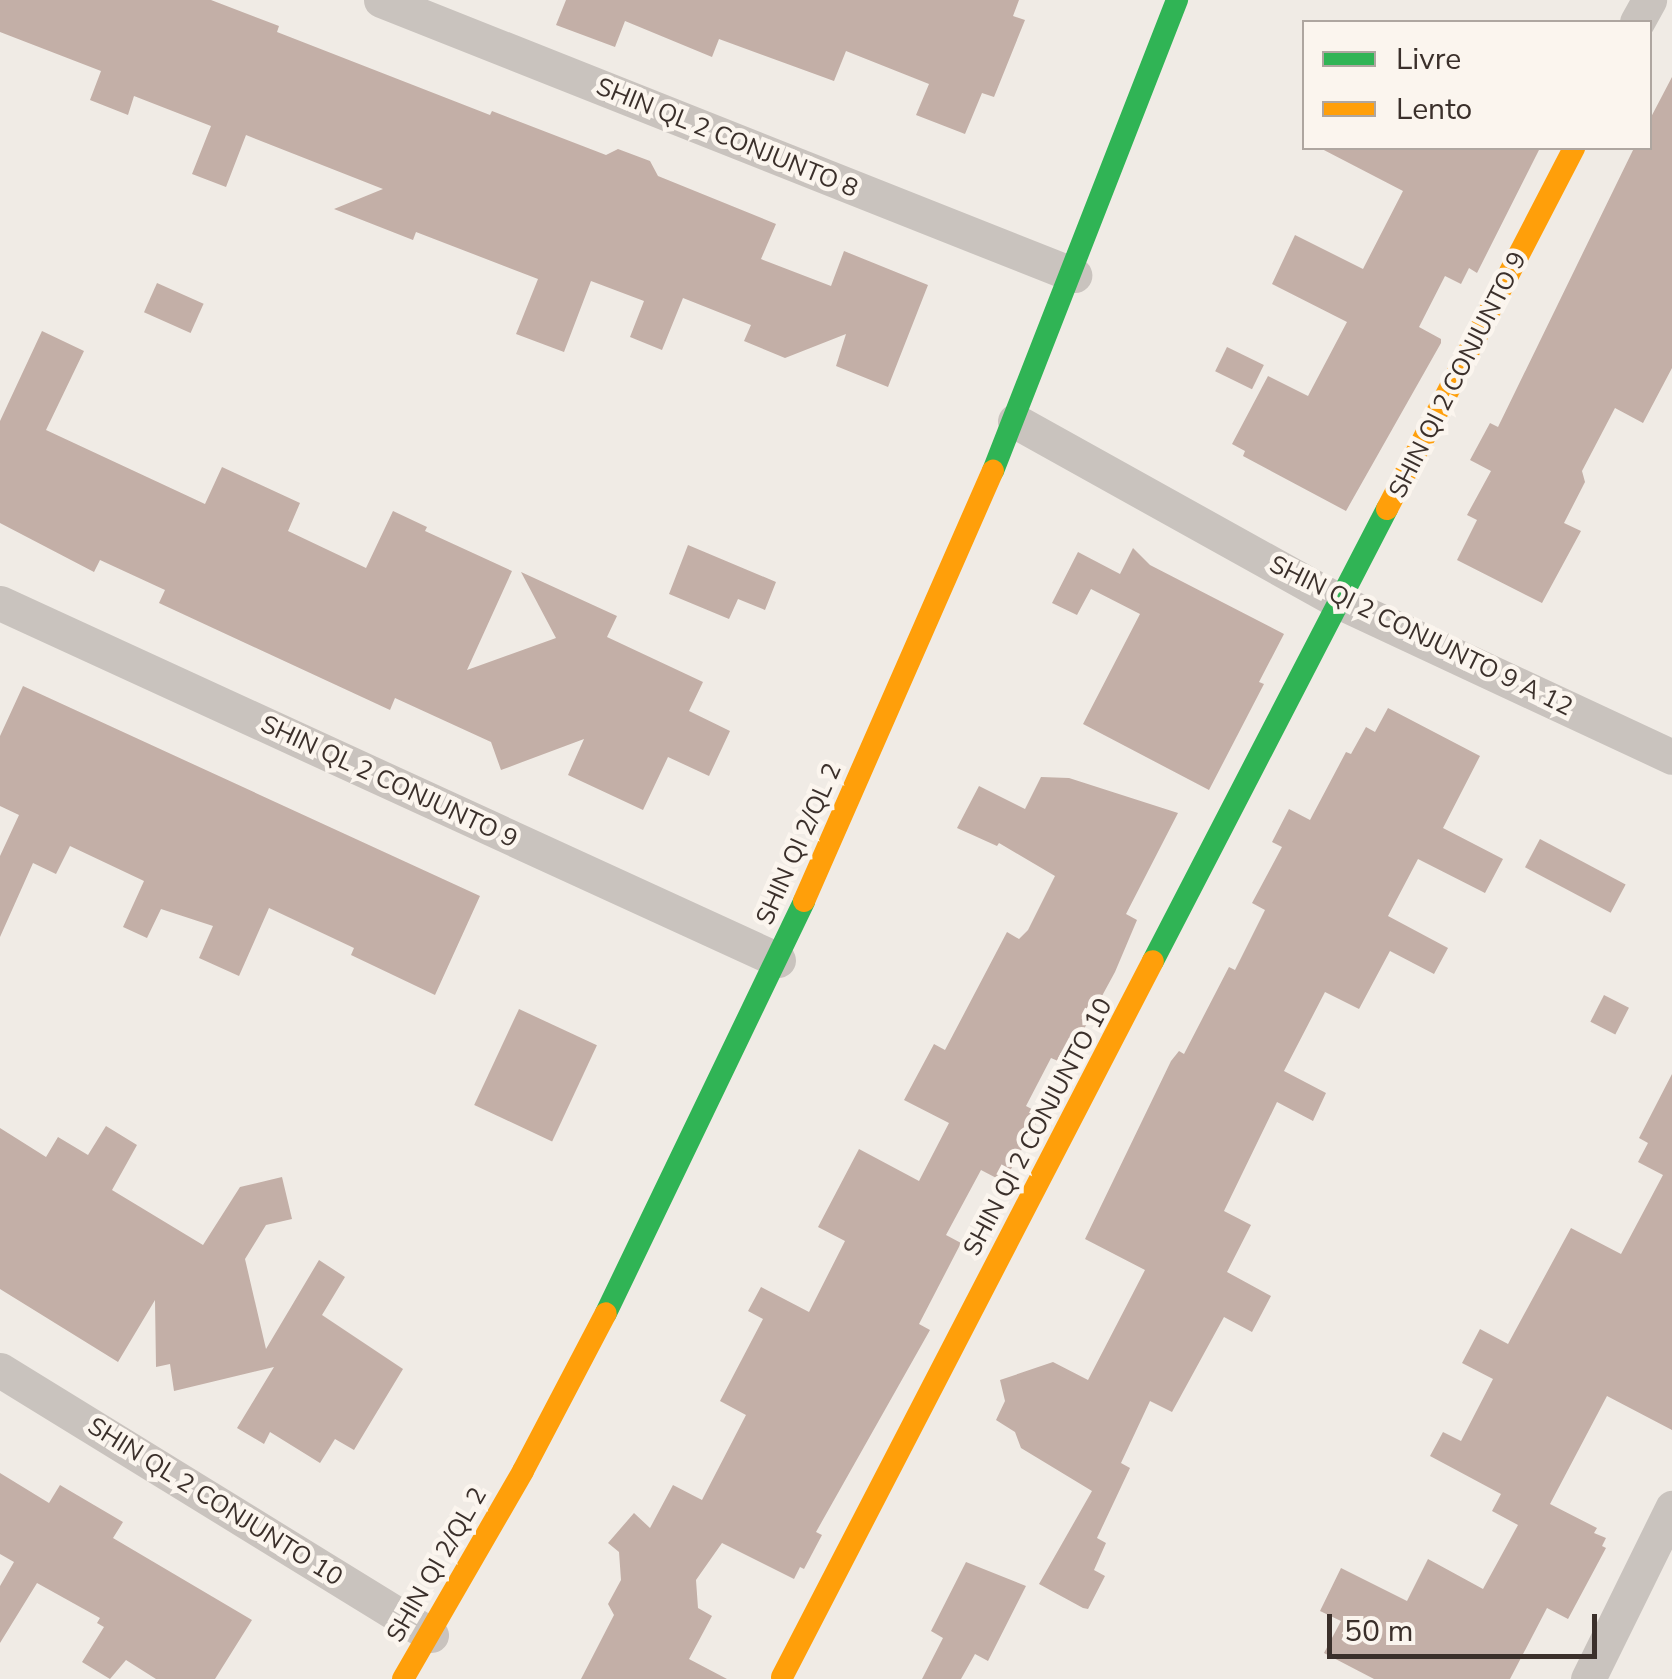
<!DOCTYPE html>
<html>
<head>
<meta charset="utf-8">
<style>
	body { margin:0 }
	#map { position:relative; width:1672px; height:1679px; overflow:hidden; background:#f0ebe5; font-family:"Nunito Sans",sans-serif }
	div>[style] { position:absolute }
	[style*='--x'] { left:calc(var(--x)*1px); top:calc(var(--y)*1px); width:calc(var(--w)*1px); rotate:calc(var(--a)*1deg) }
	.building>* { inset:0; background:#c3afa7; transform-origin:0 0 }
	.street>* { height:35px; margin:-17.5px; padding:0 17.5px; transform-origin:17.5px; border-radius:17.5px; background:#c9c3be }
	.fast>* { height:22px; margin:-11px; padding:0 11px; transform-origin:11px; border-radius:11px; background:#30b455 }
	.slow>* { height:22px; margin:-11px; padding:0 11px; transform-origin:11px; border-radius:11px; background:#ff9f0a }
	span { translate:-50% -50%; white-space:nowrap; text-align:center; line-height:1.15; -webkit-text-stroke:9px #fbf5ee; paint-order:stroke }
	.street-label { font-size:25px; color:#3b302b }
	.legend { position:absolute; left:1302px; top:20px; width:350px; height:130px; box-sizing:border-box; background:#fbf5ee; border:2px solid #aea6a0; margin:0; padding:12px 18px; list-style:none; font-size:30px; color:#3b302b }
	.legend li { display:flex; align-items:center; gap:20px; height:50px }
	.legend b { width:50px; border:2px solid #aea6a0 }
	.scale { position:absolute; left:1327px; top:1614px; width:270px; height:45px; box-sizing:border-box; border:5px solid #3b302b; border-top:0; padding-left:12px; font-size:30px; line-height:35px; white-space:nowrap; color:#3b302b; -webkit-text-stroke:8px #fbf5ee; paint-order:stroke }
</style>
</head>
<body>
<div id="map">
	<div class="building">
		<div style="clip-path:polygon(0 0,211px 0,279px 26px,277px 32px,490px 115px,492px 111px,606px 155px,618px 149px,650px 161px,658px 176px,776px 224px,761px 259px,831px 286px,844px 251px,928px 285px,888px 387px,836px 366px,846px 334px,785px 358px,744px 341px,751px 325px,683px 298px,662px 350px,630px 337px,644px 301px,591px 281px,564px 352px,516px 334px,538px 279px,416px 232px,413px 240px,334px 209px,383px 189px,246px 135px,226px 187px,192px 174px,211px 126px,134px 96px,128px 115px,90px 100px,101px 71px,0 32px)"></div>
		<div style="clip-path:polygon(566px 0,1019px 0,1013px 16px,1025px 20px,994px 97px,982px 93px,965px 134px,916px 115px,929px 84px,846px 51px,834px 81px,719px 39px,712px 57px,625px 21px,615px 47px,556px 25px)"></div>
		<div style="clip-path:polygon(1672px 77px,1672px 368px,1643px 423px,1615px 408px,1582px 471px,1585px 482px,1564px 523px,1581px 531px,1542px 603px,1457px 560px,1477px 520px,1467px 515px,1491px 471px,1470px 460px,1490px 423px,1498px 427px,1634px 148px,1650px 148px,1650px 119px)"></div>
		<div style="clip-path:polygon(1320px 148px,1540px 148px,1477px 273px,1469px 268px,1461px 284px,1445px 276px,1419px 327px,1441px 339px,1441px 343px,1346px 511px,1243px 456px,1245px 451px,1232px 444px,1268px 376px,1308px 396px,1347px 322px,1272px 284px,1295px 235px,1363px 269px,1403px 191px)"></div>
		<div style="left:157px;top:283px;width:51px;height:32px;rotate:24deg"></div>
		<div style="clip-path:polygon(42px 331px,84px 351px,46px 430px,205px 504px,222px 467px,300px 503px,288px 531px,366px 568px,393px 511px,427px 527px,425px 531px,512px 571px,467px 670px,556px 638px,521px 572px,617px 616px,607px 637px,703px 682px,689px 711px,730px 731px,709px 776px,668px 757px,643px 810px,568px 775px,584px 739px,501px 770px,491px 742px,395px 698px,390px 710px,159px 603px,165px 590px,100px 560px,94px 572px,0 523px,0 421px)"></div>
		<div style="left:1227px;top:347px;width:41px;height:27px;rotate:26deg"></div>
		<div style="clip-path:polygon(688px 545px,776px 582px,765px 610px,738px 599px,729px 619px,669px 594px)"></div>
		<div style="clip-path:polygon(1133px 548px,1150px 565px,1284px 634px,1259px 682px,1264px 684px,1209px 790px,1083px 724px,1140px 614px,1091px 589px,1077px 615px,1052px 603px,1078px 552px,1120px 574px)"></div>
		<div style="clip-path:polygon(23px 686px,480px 896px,435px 995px,351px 955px,354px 948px,269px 908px,239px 976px,199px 958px,213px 926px,161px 909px,147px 938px,123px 927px,144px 881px,70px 846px,56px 874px,33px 863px,0 937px,0 856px,19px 815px,0 806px,0 736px)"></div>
		<div style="clip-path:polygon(1388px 708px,1480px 756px,1443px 828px,1503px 859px,1485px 893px,1418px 859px,1388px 916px,1448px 948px,1434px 974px,1390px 951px,1359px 1009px,1325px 992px,1284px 1071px,1326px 1093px,1313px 1121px,1277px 1102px,1224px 1211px,1251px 1225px,1227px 1272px,1271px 1296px,1252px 1332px,1224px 1317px,1172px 1412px,1150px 1401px,1121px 1463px,1130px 1468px,1097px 1538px,1106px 1543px,1094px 1570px,1105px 1576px,1088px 1609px,1083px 1608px,1039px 1584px,1092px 1491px,1021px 1448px,1015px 1432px,996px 1420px,1005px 1401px,1000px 1380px,1053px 1362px,1088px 1380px,1145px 1270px,1085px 1239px,1171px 1061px,1179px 1051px,1184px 1054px,1229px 967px,1235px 970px,1265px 910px,1252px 903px,1282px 847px,1272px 842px,1289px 809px,1310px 820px,1346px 752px,1351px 754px,1366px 727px,1375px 732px)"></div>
		<div style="clip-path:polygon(1041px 777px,1069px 778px,1178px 813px,1126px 914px,1137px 920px,1115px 972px,1065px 1064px,1051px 1058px,1026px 1106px,1041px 1114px,1004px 1182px,981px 1170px,946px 1235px,961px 1243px,919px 1324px,930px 1330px,816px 1532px,822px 1535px,804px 1569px,800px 1567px,794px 1579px,722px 1543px,696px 1580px,698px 1608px,712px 1616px,689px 1659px,727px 1679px,581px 1679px,614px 1615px,608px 1604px,621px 1580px,619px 1552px,608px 1543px,634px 1513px,650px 1528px,673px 1485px,702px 1500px,746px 1415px,720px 1401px,763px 1319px,748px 1311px,761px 1287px,809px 1312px,845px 1241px,818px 1227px,859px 1149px,919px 1181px,949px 1123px,904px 1100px,934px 1044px,945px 1050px,1007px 932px,1019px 939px,1028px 930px,1055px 876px,999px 843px,997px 846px,957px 828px,979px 786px,1025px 809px)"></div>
		<div style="left:1540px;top:839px;width:97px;height:32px;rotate:28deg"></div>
		<div style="left:1604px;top:995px;width:28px;height:30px;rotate:27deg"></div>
		<div style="left:519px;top:1009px;width:86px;height:106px;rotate:25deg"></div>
		<div style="clip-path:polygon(1672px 1074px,1672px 1430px,1607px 1396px,1550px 1504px,1597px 1528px,1594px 1533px,1606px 1538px,1602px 1546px,1606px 1548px,1568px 1619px,1547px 1608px,1510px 1679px,1374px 1679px,1324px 1653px,1341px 1621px,1320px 1611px,1341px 1568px,1407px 1601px,1428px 1559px,1483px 1589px,1518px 1525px,1492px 1511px,1501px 1494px,1430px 1456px,1443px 1432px,1461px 1441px,1493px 1379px,1462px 1363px,1480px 1329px,1508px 1344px,1571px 1228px,1621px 1254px,1663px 1175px,1638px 1162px,1648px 1143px,1639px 1138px)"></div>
		<div style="clip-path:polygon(106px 1126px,137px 1145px,112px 1190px,203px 1245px,240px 1187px,282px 1177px,292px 1219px,266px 1225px,245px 1259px,266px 1349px,319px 1260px,345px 1277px,322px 1315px,403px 1369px,354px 1450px,335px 1439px,320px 1463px,270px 1432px,264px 1444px,237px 1428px,274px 1367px,174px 1391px,170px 1364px,156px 1367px,155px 1300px,118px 1362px,0 1289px,0 1128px,46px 1157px,58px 1137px,88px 1155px)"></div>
		<div style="clip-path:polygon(0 1473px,49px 1503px,60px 1485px,94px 1505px,123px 1522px,113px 1538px,252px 1620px,215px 1679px,156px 1679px,126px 1660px,110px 1679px,82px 1662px,104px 1627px,97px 1623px,100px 1618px,37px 1583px,0 1643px,0 1586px,14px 1562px,0 1554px)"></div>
		<div style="clip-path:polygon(966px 1562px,1026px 1586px,988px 1661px,975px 1654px,961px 1679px,922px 1679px,943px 1638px,931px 1631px)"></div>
	</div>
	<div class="street">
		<div style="--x:381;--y:0;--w:746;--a:21.64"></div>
		<div style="--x:1637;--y:22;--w:25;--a:-61"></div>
		<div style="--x:1015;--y:421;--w:374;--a:29.1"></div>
		<div style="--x:1342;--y:603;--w:364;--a:25"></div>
		<div style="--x:0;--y:603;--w:856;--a:24.65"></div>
		<div style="--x:0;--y:1370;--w:506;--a:31.59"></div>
		<div style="--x:1588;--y:1679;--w:191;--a:-63.8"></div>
	</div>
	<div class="fast">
		<div style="--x:993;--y:471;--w:506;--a:-68.66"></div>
		<div style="--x:1153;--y:961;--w:509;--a:-62.63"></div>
		<div style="--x:606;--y:1313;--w:457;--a:-64.3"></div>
	</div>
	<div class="slow">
		<div style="--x:1387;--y:509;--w:407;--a:-62.6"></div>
		<div style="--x:804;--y:901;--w:470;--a:-66.3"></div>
		<div style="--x:782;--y:1677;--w:806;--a:-62.61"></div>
		<div style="--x:403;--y:1679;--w:240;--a:-60"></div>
		<div style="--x:523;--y:1471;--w:178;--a:-62.3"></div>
	</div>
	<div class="street-label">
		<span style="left:727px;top:138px;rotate:22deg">SHIN QL 2 CONJUNTO 8</span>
		<span style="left:1458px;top:375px;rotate:-63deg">SHIN QI 2 CONJUNTO 9</span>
		<span style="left:1421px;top:636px;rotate:26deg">SHIN QI 2 CONJUNTO 9 A 12</span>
		<span style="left:389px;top:782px;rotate:25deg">SHIN QL 2 CONJUNTO 9</span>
		<span style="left:799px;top:844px;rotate:-66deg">SHIN QI 2/QL 2</span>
		<span style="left:1038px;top:1127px;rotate:-62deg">SHIN QI 2 CONJUNTO 10</span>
		<span style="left:215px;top:1502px;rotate:32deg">SHIN QL 2 CONJUNTO 10</span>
		<span style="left:437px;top:1565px;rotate:-60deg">SHIN QI 2/QL 2</span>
	</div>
	<ul class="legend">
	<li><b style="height:12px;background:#30b455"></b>Livre</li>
	<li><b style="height:12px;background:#ff9f0a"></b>Lento</li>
	</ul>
	<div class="scale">50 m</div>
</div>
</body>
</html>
